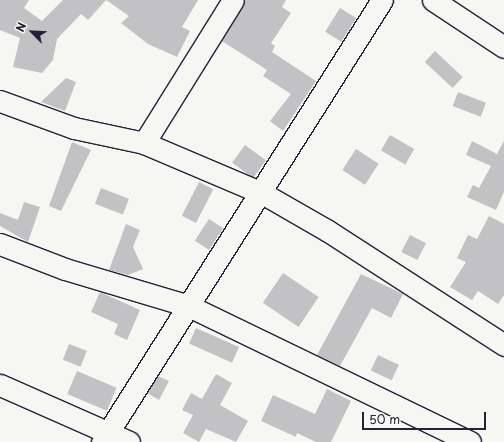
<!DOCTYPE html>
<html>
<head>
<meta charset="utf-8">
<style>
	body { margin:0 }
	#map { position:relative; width:504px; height:442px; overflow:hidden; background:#f6f6f2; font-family:"Playpen Sans",sans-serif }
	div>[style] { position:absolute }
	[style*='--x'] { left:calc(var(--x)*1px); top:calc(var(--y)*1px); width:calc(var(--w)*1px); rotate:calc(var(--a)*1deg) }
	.building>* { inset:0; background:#c2c2c4; transform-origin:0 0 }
	.roads { filter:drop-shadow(1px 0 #22223b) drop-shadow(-1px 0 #22223b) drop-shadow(0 1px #22223b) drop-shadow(0 -1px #22223b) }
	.minor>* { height:21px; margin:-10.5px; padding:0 10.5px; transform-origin:10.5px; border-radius:10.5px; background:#f6f6f2 }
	span { translate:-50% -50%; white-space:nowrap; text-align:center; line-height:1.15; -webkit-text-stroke:3px #f6f6f2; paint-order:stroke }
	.north { position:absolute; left:12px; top:12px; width:40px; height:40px; -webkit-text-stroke:3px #f6f6f2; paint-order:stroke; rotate:294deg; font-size:11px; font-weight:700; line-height:16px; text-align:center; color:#22223b }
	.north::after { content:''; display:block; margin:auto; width:14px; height:18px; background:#22223b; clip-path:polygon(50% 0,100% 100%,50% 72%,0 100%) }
	.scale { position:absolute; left:362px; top:412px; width:124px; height:18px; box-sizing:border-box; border:2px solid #22223b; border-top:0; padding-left:5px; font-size:12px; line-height:14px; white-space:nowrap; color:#22223b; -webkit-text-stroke:3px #f6f6f2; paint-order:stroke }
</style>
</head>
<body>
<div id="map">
	<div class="building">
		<div style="clip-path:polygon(0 0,29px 0,24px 8px,42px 21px,63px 0,106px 0,88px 20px,81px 14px,57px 39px,53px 60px,42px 73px,13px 67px,20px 38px,0 30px)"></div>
		<div style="clip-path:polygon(106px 0,198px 0,182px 27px,190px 31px,177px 57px,148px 44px,121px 23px,129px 16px)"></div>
		<div style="clip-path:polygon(246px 0,286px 0,282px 7px,291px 13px,271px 43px,275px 46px,272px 52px,316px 81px,283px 131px,270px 121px,291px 94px,263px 76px,267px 70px,222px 41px)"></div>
		<div style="left:340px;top:8px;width:19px;height:28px;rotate:32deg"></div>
		<div style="left:435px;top:51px;width:38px;height:15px;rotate:43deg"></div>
		<div style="clip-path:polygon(66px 78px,76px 82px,65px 111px,41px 102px)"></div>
		<div style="left:458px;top:92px;width:30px;height:15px;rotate:21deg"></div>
		<div style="left:390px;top:135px;width:28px;height:18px;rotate:30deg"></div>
		<div style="clip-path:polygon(472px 141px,497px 154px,504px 141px,504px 192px,496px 210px,467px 197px,473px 185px,479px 188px,491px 166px,466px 155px)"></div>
		<div style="clip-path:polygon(72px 142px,91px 150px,61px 211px,49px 206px)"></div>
		<div style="left:245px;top:145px;width:26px;height:22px;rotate:36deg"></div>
		<div style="left:356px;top:149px;width:27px;height:25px;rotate:33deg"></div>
		<div style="left:199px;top:182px;width:16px;height:38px;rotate:27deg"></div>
		<div style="left:101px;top:188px;width:30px;height:17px;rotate:21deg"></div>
		<div style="clip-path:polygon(24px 202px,40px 207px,28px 242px,0 226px,0 213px,18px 220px)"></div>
		<div style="clip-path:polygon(489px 216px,504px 224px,504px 295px,498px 304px,478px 291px,472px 300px,450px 287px,466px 262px,457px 258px,468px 235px,477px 239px)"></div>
		<div style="left:209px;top:219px;width:17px;height:26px;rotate:33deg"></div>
		<div style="clip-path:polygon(126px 224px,140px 230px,133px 247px,143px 269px,128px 275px,109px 270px)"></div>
		<div style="left:410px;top:235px;width:18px;height:19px;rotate:27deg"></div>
		<div style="left:283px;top:273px;width:43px;height:36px;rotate:34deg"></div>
		<div style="clip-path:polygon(361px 274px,403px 294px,391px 318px,372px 308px,340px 366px,317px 355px)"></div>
		<div style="clip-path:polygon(100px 292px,140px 310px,127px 340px,114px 334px,118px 324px,91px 312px)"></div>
		<div style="left:196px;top:328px;width:47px;height:17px;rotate:24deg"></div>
		<div style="left:69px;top:344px;width:19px;height:17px;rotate:21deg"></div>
		<div style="left:378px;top:355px;width:23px;height:17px;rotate:25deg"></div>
		<div style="left:77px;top:371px;width:43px;height:25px;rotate:23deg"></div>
		<div style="clip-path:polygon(216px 374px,232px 383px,220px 405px,248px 421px,236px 442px,206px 429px,199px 442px,183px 433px,193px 415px,182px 410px,191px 393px,202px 399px)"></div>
		<div style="clip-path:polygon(158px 376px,169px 381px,159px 400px,147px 393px)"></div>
		<div style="clip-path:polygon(327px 389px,351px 401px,331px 442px,316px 442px,297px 433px,296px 437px,261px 421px,273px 395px,315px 414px)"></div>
	</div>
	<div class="roads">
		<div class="minor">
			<div style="--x:433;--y:0;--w:85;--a:33.5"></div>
			<div style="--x:0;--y:101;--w:79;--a:20"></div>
			<div style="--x:74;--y:128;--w:72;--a:12.1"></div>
			<div style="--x:144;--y:143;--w:128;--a:23"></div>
			<div style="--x:262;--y:193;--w:76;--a:29.9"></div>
			<div style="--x:328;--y:231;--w:210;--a:32.9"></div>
			<div style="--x:144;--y:143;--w:168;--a:-58.1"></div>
			<div style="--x:0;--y:244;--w:70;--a:21"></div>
			<div style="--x:65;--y:269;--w:129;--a:16.6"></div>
			<div style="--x:189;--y:306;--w:312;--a:25.8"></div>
			<div style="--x:0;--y:385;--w:141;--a:23.8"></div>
			<div style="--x:102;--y:442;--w:523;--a:-57.65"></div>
		</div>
	</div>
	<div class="north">N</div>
	<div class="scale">50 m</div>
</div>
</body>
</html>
